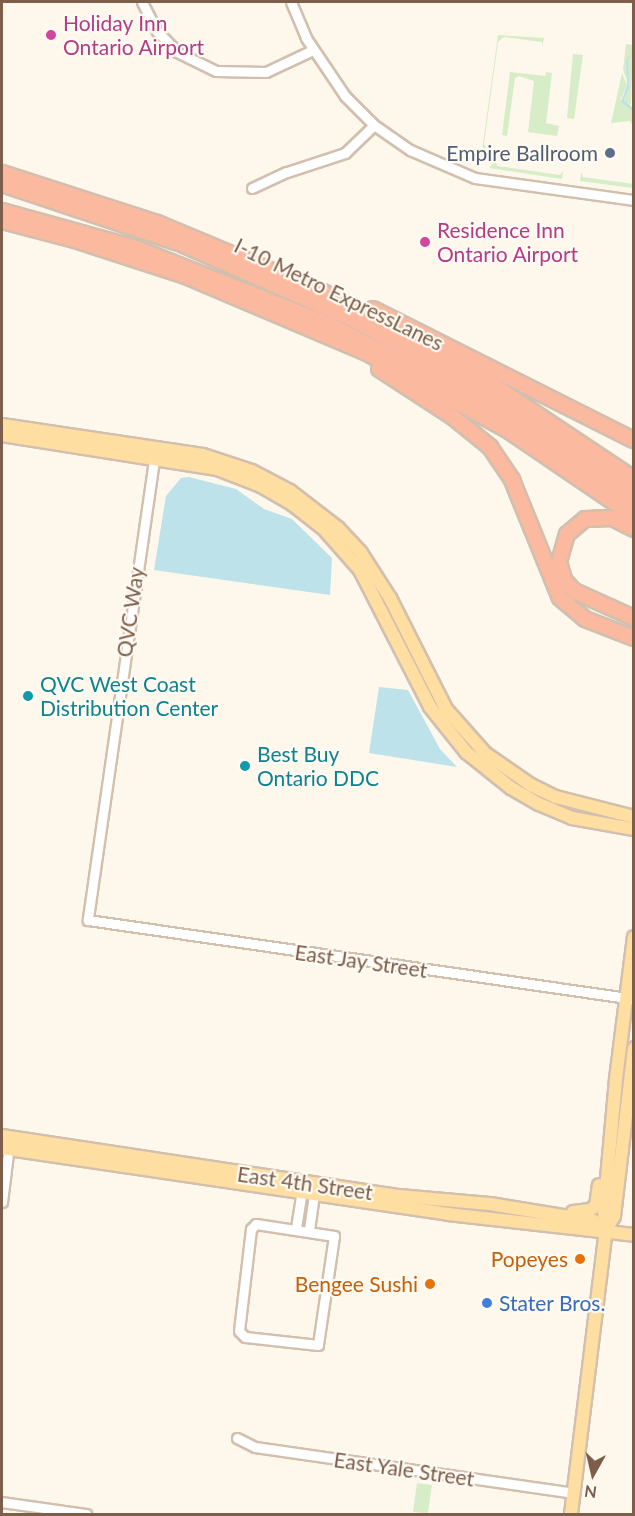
<!DOCTYPE html>
<html>
<head>
<meta charset="utf-8">
<style>
	body { margin:0 }
	#map { position:relative; width:635px; height:1516px; overflow:hidden; background:#fef7eb; font-family:Lato,sans-serif }
	div>[style] { position:absolute }
	[style*='--x'] { left:calc(var(--x)*1px); top:calc(var(--y)*1px); width:calc(var(--w)*1px); rotate:calc(var(--a)*1deg) }
	.green>* { inset:0; background:#d6edc7; transform-origin:0 0 }
	.water>* { inset:0; background:#bde2ea }
	.roads { filter:drop-shadow(2px 0 #d2bfae) drop-shadow(-2px 0 #d2bfae) drop-shadow(0 2px #d2bfae) drop-shadow(0 -2px #d2bfae) }
	.minor>* { height:9px; margin:-4.5px; padding:0 4.5px; transform-origin:4.5px; border-radius:4.5px; background:#fff }
	.major>* { height:12px; margin:-6px; padding:0 6px; transform-origin:6px; border-radius:6px; background:#ffdea1 }
	.highway>* { height:14px; margin:-7px; padding:0 7px; transform-origin:7px; border-radius:7px; background:#fbb99f }
	.dots>* { width:16px; height:16px; translate:-50% -50%; box-sizing:border-box; border:3px solid #fffaf2; border-radius:50% }
	span { translate:-50% -50%; white-space:nowrap; text-align:center; line-height:1.15; -webkit-text-stroke:4.5px #fffaf2; paint-order:stroke }
	.hotel-label { font-size:21px; color:#b23c85 }
	.left { translate:0 -50%; text-align:left }
	.service-label { font-size:21px; color:#4e5e75 }
	.right { translate:-100% -50%; text-align:right }
	.street-label { font-size:21px; color:#7c5e4b }
	.culture-label { font-size:21px; color:#0d838f }
	.food-label { font-size:21px; color:#c56008 }
	.shop-label { font-size:21px; color:#366cbe }
	.frame { position:absolute; inset:0; border:3px solid #7c5e4b; pointer-events:none }
	.north { position:absolute; left:563px; top:1444px; width:60px; height:60px; -webkit-text-stroke:4px #fffaf2; paint-order:stroke; rotate:188deg; font-size:16px; font-weight:700; line-height:24px; text-align:center; color:#7c5e4b }
	.north::after { content:''; display:block; margin:auto; width:21px; height:27px; background:#7c5e4b; clip-path:polygon(50% 0,100% 100%,50% 72%,0 100%) }
</style>
</head>
<body>
<div id="map">
	<div class="green">
		<div style="clip-path:polygon(498px 35px,544px 38px,542px 47px,542px 42px,504px 37px,498px 42px,484px 144px,490px 155px,481px 158px)"></div>
		<div style="clip-path:polygon(626px 44px,633px 45px,631px 105px,624px 101px,629px 85px,623px 70px)"></div>
		<div style="clip-path:polygon(573px 54px,583px 55px,574px 119px,567px 118px)"></div>
		<div style="clip-path:polygon(510px 72px,545px 76px,546px 72px,552px 73px,546px 123px,559px 126px,557px 136px,528px 132px,534px 81px,519px 76px,515px 78px,507px 136px,502px 135px)"></div>
		<div style="clip-path:polygon(622px 73px,627px 85px,621px 99px,633px 111px,633px 126px,630px 121px,611px 123px)"></div>
		<div style="clip-path:polygon(496px 161px,497px 166px,560px 175px,563px 171px,562px 179px,489px 168px)"></div>
		<div style="clip-path:polygon(581px 172px,583px 177px,633px 184px,633px 188px,580px 181px)"></div>
		<div style="left:417px;top:1483px;width:15px;height:29px;rotate:8deg"></div>
	</div>
	<div class="water">
		<div style="clip-path:polygon(633px 52px,628px 60px,629px 88px,624px 100px,633px 108px,633px 119px,633px 111px,621px 102px,627px 85px,626px 60px)"></div>
		<div style="clip-path:polygon(189px 477px,236px 489px,264px 509px,292px 519px,332px 558px,330px 595px,154px 570px,166px 496px,181px 478px)"></div>
		<div style="clip-path:polygon(379px 687px,408px 690px,440px 749px,457px 767px,369px 753px)"></div>
	</div>
	<div class="roads">
		<div class="minor">
			<div style="--x:142;--y:2;--w:33;--a:63"></div>
			<div style="--x:157;--y:31;--w:29;--a:46"></div>
			<div style="--x:177;--y:52;--w:43;--a:26"></div>
			<div style="--x:216;--y:71;--w:50;--a:1.1"></div>
			<div style="--x:266;--y:72;--w:52;--a:-25.1"></div>
			<div style="--x:291;--y:2;--w:39;--a:67"></div>
			<div style="--x:306;--y:38;--w:70;--a:56.1"></div>
			<div style="--x:345;--y:96;--w:41;--a:45"></div>
			<div style="--x:374;--y:125;--w:44;--a:34.8"></div>
			<div style="--x:410;--y:150;--w:71;--a:23.3"></div>
			<div style="--x:475;--y:178;--w:161;--a:7.9"></div>
			<div style="--x:252;--y:188;--w:38;--a:-25"></div>
			<div style="--x:287;--y:172;--w:61;--a:-18.1"></div>
			<div style="--x:345;--y:153;--w:40;--a:-44"></div>
			<div style="--x:155;--y:453;--w:472;--a:98.2"></div>
			<div style="--x:88;--y:920;--w:552;--a:8.23"></div>
			<div style="--x:2;--y:1202;--w:57;--a:-83"></div>
			<div style="--x:256;--y:1224;--w:79;--a:8.7"></div>
			<div style="--x:334;--y:1236;--w:110;--a:98.4"></div>
			<div style="--x:318;--y:1345;--w:73;--a:-173.7"></div>
			<div style="--x:245;--y:1337;--w:8;--a:-135"></div>
			<div style="--x:239;--y:1331;--w:103;--a:-83.3"></div>
			<div style="--x:251;--y:1229;--w:7;--a:-45"></div>
			<div style="--x:296;--y:1228;--w:37;--a:-81"></div>
			<div style="--x:309;--y:1230;--w:37;--a:-82"></div>
			<div style="--x:237;--y:1438;--w:20;--a:27"></div>
			<div style="--x:255;--y:1447;--w:321;--a:8.2"></div>
			<div style="--x:2;--y:1502;--w:85;--a:8.1"></div>
		</div>
		<div class="major">
			<div style="--x:2;--y:425;--w:203;--a:8.5"></div>
			<div style="--x:203;--y:455;--w:52;--a:18.1"></div>
			<div style="--x:252;--y:471;--w:43;--a:27.8"></div>
			<div style="--x:290;--y:491;--w:61;--a:37.6"></div>
			<div style="--x:338;--y:528;--w:34;--a:47"></div>
			<div style="--x:361;--y:553;--w:54;--a:57.2"></div>
			<div style="--x:390;--y:598;--w:124;--a:63.2"></div>
			<div style="--x:446;--y:709;--w:60;--a:48.4"></div>
			<div style="--x:486;--y:754;--w:55;--a:34.6"></div>
			<div style="--x:531;--y:785;--w:28;--a:26"></div>
			<div style="--x:556;--y:797;--w:81;--a:14.4"></div>
			<div style="--x:2;--y:435;--w:218;--a:9"></div>
			<div style="--x:217;--y:469;--w:47;--a:21.1"></div>
			<div style="--x:261;--y:486;--w:36;--a:30"></div>
			<div style="--x:292;--y:504;--w:39;--a:38"></div>
			<div style="--x:323;--y:528;--w:56;--a:48.6"></div>
			<div style="--x:360;--y:570;--w:154;--a:62.9"></div>
			<div style="--x:430;--y:707;--w:58;--a:51.3"></div>
			<div style="--x:466;--y:752;--w:58;--a:38.7"></div>
			<div style="--x:511;--y:788;--w:32;--a:30"></div>
			<div style="--x:539;--y:804;--w:36;--a:23"></div>
			<div style="--x:572;--y:818;--w:63;--a:10.1"></div>
			<div style="--x:2;--y:1136;--w:402;--a:8.6"></div>
			<div style="--x:399;--y:1196;--w:91;--a:5"></div>
			<div style="--x:490;--y:1204;--w:105;--a:9.3"></div>
			<div style="--x:594;--y:1221;--w:15;--a:37"></div>
			<div style="--x:2;--y:1148;--w:451;--a:8.4"></div>
			<div style="--x:448;--y:1214;--w:187;--a:6.4"></div>
			<div style="--x:573;--y:1212;--w:17;--a:-7"></div>
			<div style="--x:590;--y:1210;--w:7;--a:-34"></div>
			<div style="--x:596;--y:1206;--w:21;--a:-82"></div>
			<div style="--x:606;--y:1230;--w:16;--a:-60"></div>
			<div style="--x:614;--y:1216;--w:169;--a:-83.2"></div>
			<div style="--x:571;--y:1514;--w:286;--a:-83"></div>
			<div style="--x:606;--y:1230;--w:19;--a:-96"></div>
			<div style="--x:604;--y:1211;--w:133;--a:-84.8"></div>
			<div style="--x:616;--y:1079;--w:143;--a:-82.8"></div>
		</div>
		<div class="highway">
			<div style="--x:2;--y:173;--w:163;--a:17.9"></div>
			<div style="--x:157;--y:223;--w:180;--a:22.6"></div>
			<div style="--x:323;--y:292;--w:183;--a:28.4"></div>
			<div style="--x:484;--y:379;--w:180;--a:33.7"></div>
			<div style="--x:2;--y:184;--w:192;--a:18.5"></div>
			<div style="--x:184;--y:245;--w:184;--a:23.8"></div>
			<div style="--x:352;--y:319;--w:158;--a:28.8"></div>
			<div style="--x:490;--y:395;--w:174;--a:34"></div>
			<div style="--x:2;--y:211;--w:139;--a:15.4"></div>
			<div style="--x:136;--y:248;--w:209;--a:21.6"></div>
			<div style="--x:330;--y:325;--w:178;--a:27.4"></div>
			<div style="--x:488;--y:407;--w:175;--a:33.6"></div>
			<div style="--x:2;--y:221;--w:75;--a:14.6"></div>
			<div style="--x:75;--y:240;--w:119;--a:18.1"></div>
			<div style="--x:188;--y:277;--w:192;--a:23"></div>
			<div style="--x:365;--y:352;--w:164;--a:28.7"></div>
			<div style="--x:509;--y:431;--w:151;--a:34.2"></div>
			<div style="--x:373;--y:309;--w:292;--a:26.7"></div>
			<div style="--x:379;--y:369;--w:88;--a:33"></div>
			<div style="--x:453;--y:417;--w:48;--a:39"></div>
			<div style="--x:490;--y:447;--w:40;--a:56"></div>
			<div style="--x:512;--y:480;--w:127;--a:67.9"></div>
			<div style="--x:560;--y:598;--w:33;--a:40"></div>
			<div style="--x:585;--y:619;--w:53;--a:21.2"></div>
			<div style="--x:634;--y:529;--w:25;--a:-153"></div>
			<div style="--x:612;--y:518;--w:27;--a:178"></div>
			<div style="--x:585;--y:519;--w:23;--a:140"></div>
			<div style="--x:567;--y:534;--w:29;--a:106"></div>
			<div style="--x:559;--y:562;--w:19;--a:74"></div>
			<div style="--x:564;--y:580;--w:15;--a:48"></div>
			<div style="--x:574;--y:591;--w:66;--a:24.2"></div>
		</div>
	</div>
	<div class="dots">
		<div style="left:51px;top:35px;background:#d1479c"></div>
		<div style="left:610px;top:153px;background:#5c6f8a"></div>
		<div style="left:425px;top:242px;background:#d1479c"></div>
		<div style="left:28px;top:696px;background:#0f9aa8"></div>
		<div style="left:245px;top:766px;background:#0f9aa8"></div>
		<div style="left:580px;top:1259px;background:#e8710a"></div>
		<div style="left:430px;top:1284px;background:#e8710a"></div>
		<div style="left:487px;top:1303px;background:#3f7fe0"></div>
	</div>
	<div class="hotel-label">
		<span class="left" style="left:63px;top:35px">Holiday Inn<br>Ontario Airport</span>
		<span class="left" style="left:437px;top:242px">Residence Inn<br>Ontario Airport</span>
	</div>
	<div class="service-label">
		<span class="right" style="left:598px;top:153px">Empire Ballroom</span>
	</div>
	<div class="street-label">
		<span style="left:339px;top:294px;rotate:26deg">I-10 Metro ExpressLanes</span>
		<span style="left:130px;top:612px;rotate:-82deg">QVC Way</span>
		<span style="left:361px;top:961px;rotate:8deg">East Jay Street</span>
		<span style="left:305px;top:1183px;rotate:8deg">East 4th Street</span>
		<span style="left:404px;top:1469px;rotate:8deg">East Yale Street</span>
	</div>
	<div class="culture-label">
		<span class="left" style="left:40px;top:696px">QVC West Coast<br>Distribution Center</span>
		<span class="left" style="left:257px;top:766px">Best Buy<br>Ontario DDC</span>
	</div>
	<div class="food-label">
		<span class="right" style="left:568px;top:1259px">Popeyes</span>
		<span class="right" style="left:418px;top:1284px">Bengee Sushi</span>
	</div>
	<div class="shop-label">
		<span class="left" style="left:499px;top:1303px">Stater Bros.</span>
	</div>
	<div class="frame"></div>
	<div class="north">N</div>
</div>
</body>
</html>
